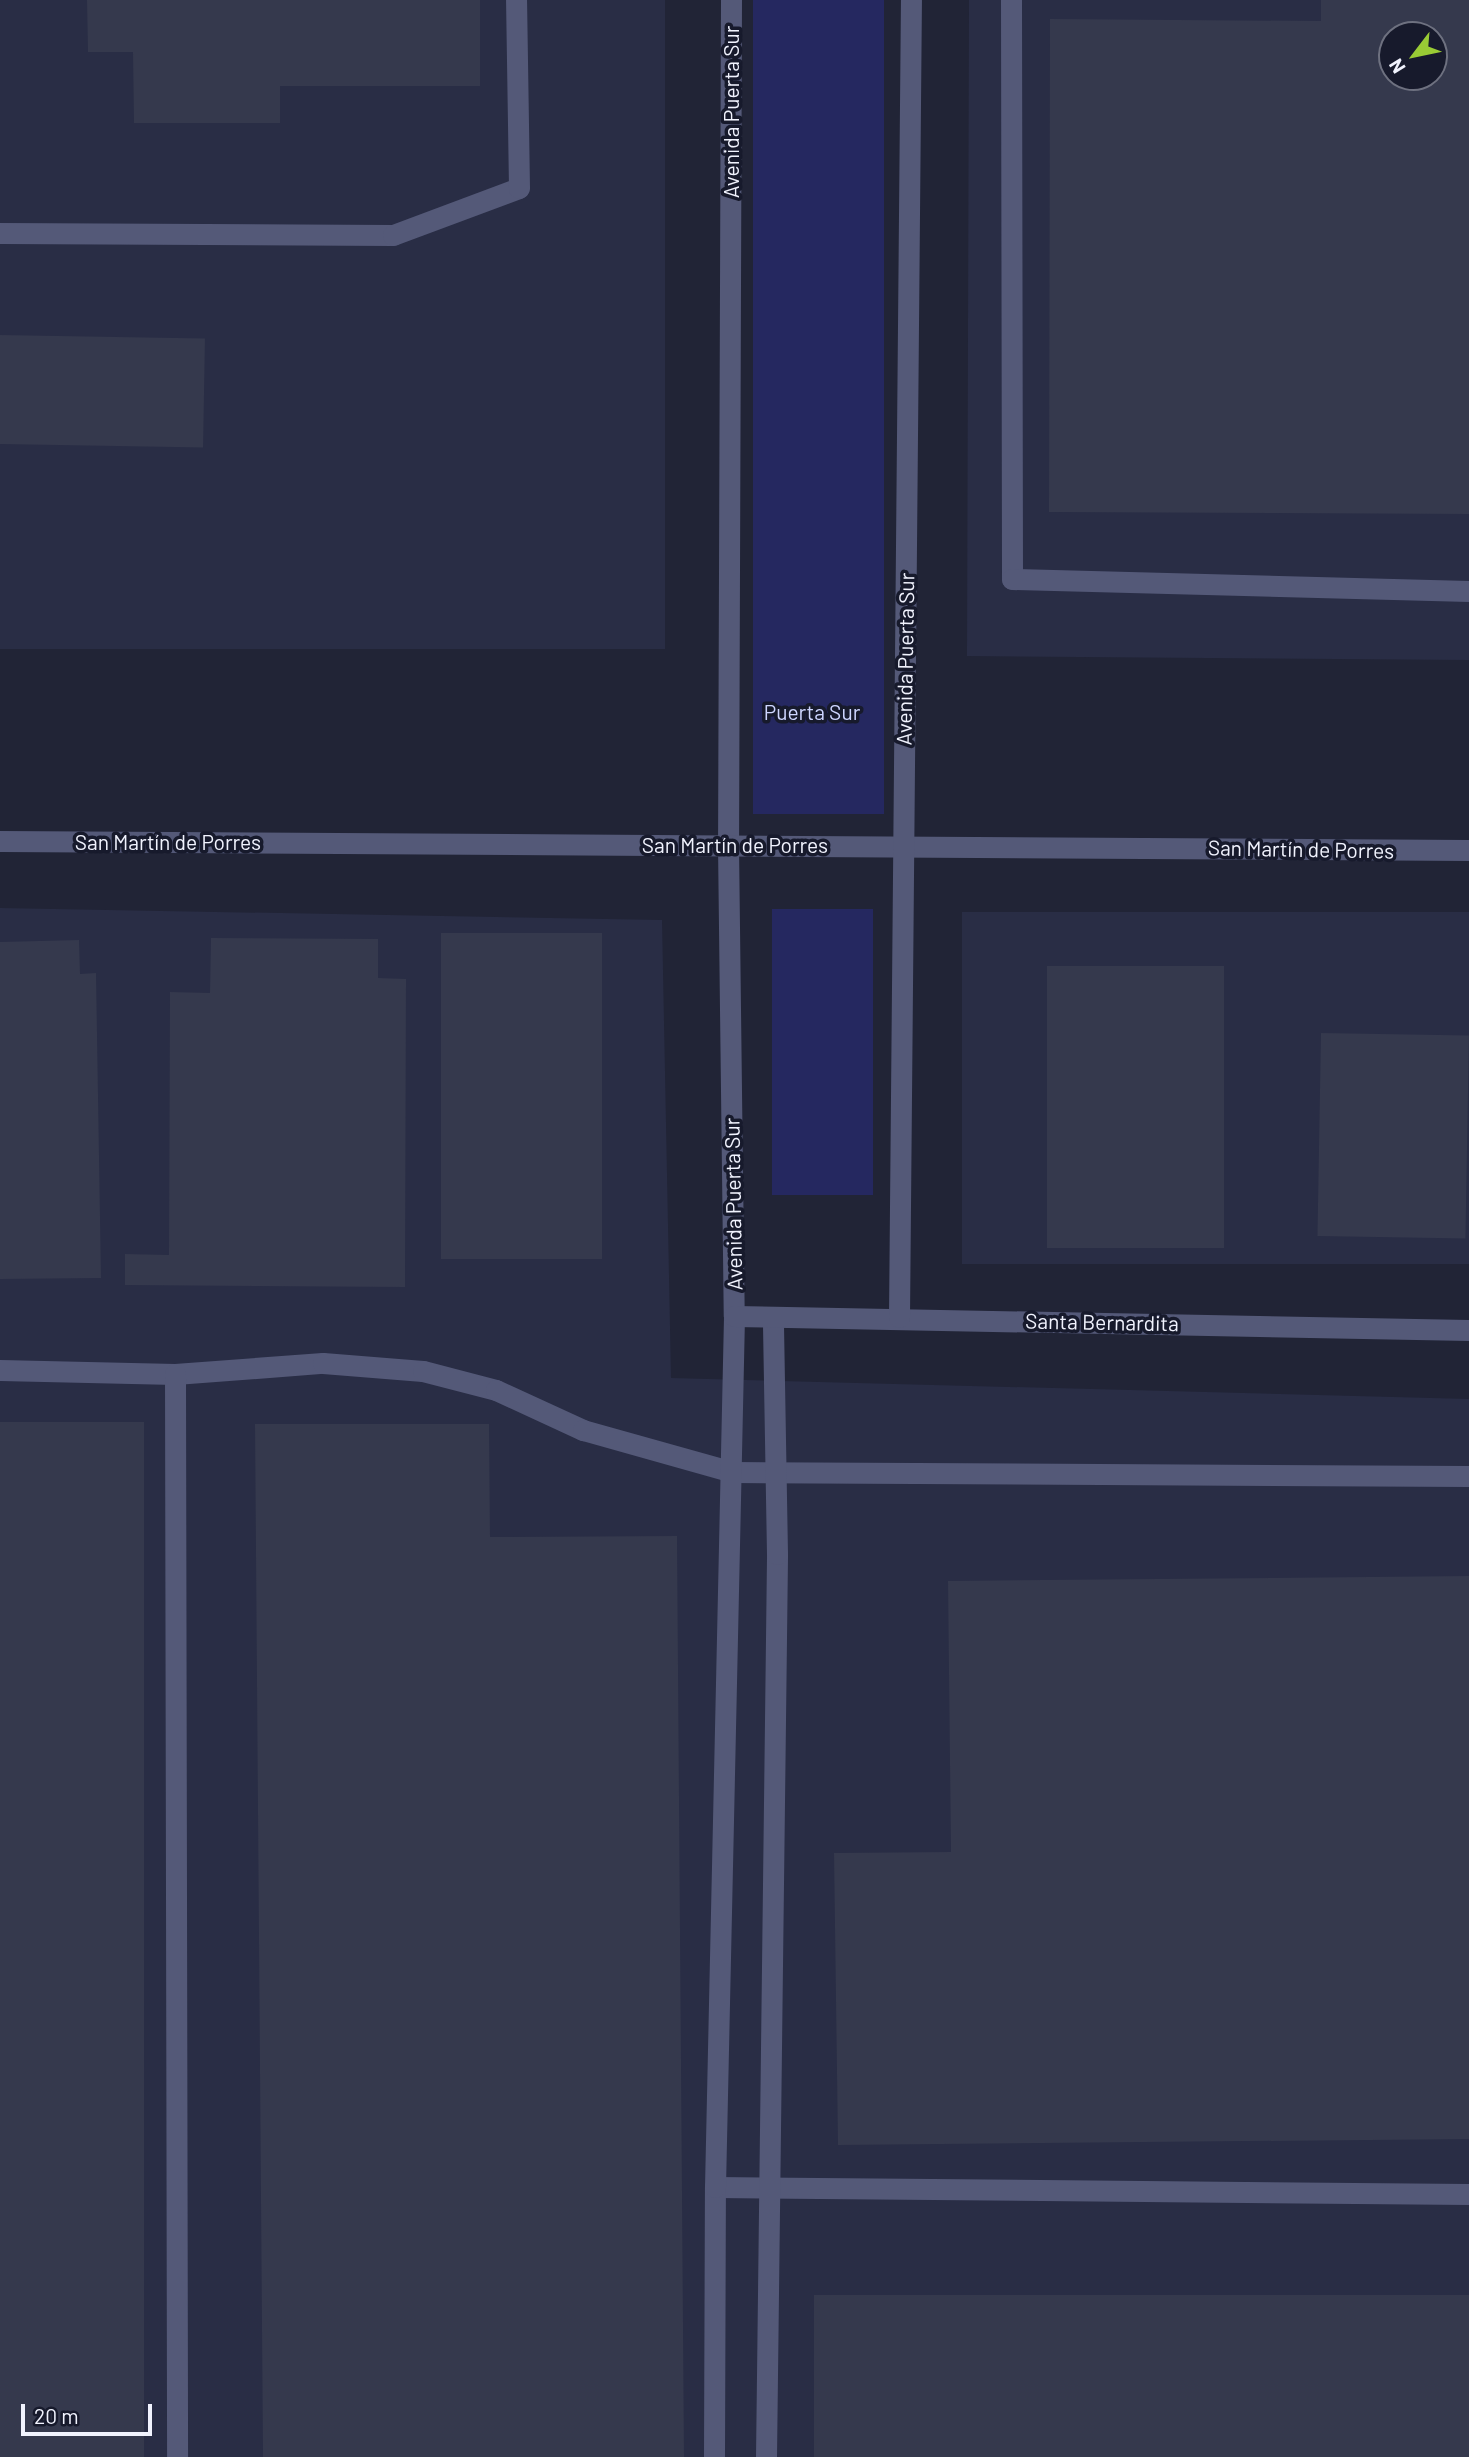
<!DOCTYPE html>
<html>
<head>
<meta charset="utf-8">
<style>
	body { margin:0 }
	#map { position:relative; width:1469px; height:2457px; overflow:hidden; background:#212436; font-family:Barlow,sans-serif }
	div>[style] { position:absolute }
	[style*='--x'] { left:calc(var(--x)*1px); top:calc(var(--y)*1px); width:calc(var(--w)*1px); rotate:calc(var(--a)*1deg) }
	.built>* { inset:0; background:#292d45; transform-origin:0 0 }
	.green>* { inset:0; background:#252860; transform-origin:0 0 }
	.building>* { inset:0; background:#35394d; transform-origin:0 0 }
	.service>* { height:21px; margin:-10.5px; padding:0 10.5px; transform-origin:10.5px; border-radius:10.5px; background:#545978 }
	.minor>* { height:21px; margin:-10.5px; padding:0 10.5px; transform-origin:10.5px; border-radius:10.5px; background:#545978 }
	span { translate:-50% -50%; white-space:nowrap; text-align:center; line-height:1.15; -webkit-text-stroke:7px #171a2c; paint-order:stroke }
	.street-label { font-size:21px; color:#f1f3fe }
	.park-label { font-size:21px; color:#ced6ff }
	.north { position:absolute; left:1378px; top:21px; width:70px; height:70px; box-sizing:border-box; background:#171a2c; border:2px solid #6e7180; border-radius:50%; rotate:238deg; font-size:19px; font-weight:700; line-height:28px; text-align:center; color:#f1f3fe }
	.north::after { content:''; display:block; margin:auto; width:24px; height:32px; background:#99cb35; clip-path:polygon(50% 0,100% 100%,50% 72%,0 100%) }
	.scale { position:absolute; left:21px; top:2404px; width:131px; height:32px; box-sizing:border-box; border:4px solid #f1f3fe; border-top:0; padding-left:9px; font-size:21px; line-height:24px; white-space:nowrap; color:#f1f3fe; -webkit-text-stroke:5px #171a2c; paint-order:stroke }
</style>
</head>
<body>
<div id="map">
	<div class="built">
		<div style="left:0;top:0;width:665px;height:649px"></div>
		<div style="clip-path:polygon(evenodd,969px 0,1469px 0,1469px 660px,967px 656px,969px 0,1392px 35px,1434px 35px,1434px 77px,1392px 77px,1392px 35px)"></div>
		<div style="clip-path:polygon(0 908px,662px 920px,671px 1378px,1469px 1399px,1469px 2457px,0 2457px)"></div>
		<div style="left:962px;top:912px;width:507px;height:352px"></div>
	</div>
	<div class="green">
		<div style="left:753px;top:0;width:131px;height:814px"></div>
		<div style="left:873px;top:909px;width:286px;height:101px;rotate:90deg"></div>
	</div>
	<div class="building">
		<div style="clip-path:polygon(87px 0,480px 0,480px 86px,280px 86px,280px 123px,134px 123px,133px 52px,88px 52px)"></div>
		<div style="clip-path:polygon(evenodd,1321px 0,1469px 0,1469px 514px,1049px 512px,1050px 19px,1321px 21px,1321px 0,1392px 35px,1434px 35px,1434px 77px,1392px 77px,1392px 35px)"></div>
		<div style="left:0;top:335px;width:205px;height:109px;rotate:1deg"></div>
		<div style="left:602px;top:933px;width:326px;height:161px;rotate:90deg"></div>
		<div style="clip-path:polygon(211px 938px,378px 939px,378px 978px,406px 979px,405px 1287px,125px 1285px,125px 1254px,169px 1255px,170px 992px,210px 993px)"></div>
		<div style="clip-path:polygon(79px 940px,80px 974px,96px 973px,101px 1278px,0 1279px,0 942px)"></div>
		<div style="left:1047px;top:966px;width:177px;height:282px"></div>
		<div style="left:1321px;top:1033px;width:148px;height:203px;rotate:1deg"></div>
		<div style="left:0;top:1422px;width:144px;height:1035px"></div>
		<div style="clip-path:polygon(255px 1424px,489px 1424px,490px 1537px,677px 1536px,684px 2457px,263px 2457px)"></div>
		<div style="clip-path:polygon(1469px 1576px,1469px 2139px,838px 2145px,834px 1853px,951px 1852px,948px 1581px)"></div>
		<div style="left:814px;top:2295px;width:655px;height:162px"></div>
	</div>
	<div class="service">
		<div style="--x:1011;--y:0;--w:579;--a:89.9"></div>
		<div style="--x:1012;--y:579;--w:457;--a:1.5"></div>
		<div style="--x:0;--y:233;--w:393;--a:0.3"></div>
		<div style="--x:393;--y:235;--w:134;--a:-20.5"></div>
		<div style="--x:519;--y:188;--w:188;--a:-90.9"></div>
		<div style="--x:0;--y:1370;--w:175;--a:1.3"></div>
		<div style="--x:175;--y:1374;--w:148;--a:-4.3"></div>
		<div style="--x:323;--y:1363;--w:100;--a:4.6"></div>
		<div style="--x:423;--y:1371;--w:75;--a:14.6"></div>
		<div style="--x:496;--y:1390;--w:96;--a:24.7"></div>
		<div style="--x:583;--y:1430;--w:155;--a:15.7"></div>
		<div style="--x:732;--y:1472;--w:737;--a:0.31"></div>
		<div style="--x:175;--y:1374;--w:1083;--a:89.89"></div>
		<div style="--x:715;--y:2187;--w:754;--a:0.53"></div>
		<div style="--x:714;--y:2457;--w:270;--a:-89.8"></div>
		<div style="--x:715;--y:2187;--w:871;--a:-88.75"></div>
		<div style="--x:766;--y:2457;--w:903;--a:-89.3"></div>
		<div style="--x:777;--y:1554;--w:237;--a:-91"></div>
	</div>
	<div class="minor">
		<div style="--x:731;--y:0;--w:845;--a:90.2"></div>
		<div style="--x:728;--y:845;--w:471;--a:89.3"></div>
		<div style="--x:734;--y:1316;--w:735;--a:1.09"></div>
		<div style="--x:0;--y:841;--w:1469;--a:0.35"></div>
		<div style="--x:899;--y:1317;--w:1317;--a:-89.48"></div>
	</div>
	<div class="street-label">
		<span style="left:731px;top:112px;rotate:-90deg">Avenida Puerta Sur</span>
		<span style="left:905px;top:659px;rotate:-89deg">Avenida Puerta Sur</span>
		<span style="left:168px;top:842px">San Martín de Porres</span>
		<span style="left:735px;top:845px">San Martín de Porres</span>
		<span style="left:1301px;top:849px;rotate:1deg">San Martín de Porres</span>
		<span style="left:733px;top:1204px;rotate:-91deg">Avenida Puerta Sur</span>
		<span style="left:1102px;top:1322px;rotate:1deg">Santa Bernardita</span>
	</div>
	<div class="park-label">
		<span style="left:812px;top:712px">Puerta Sur</span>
	</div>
	<div class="north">N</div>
	<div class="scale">20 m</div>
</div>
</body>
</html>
